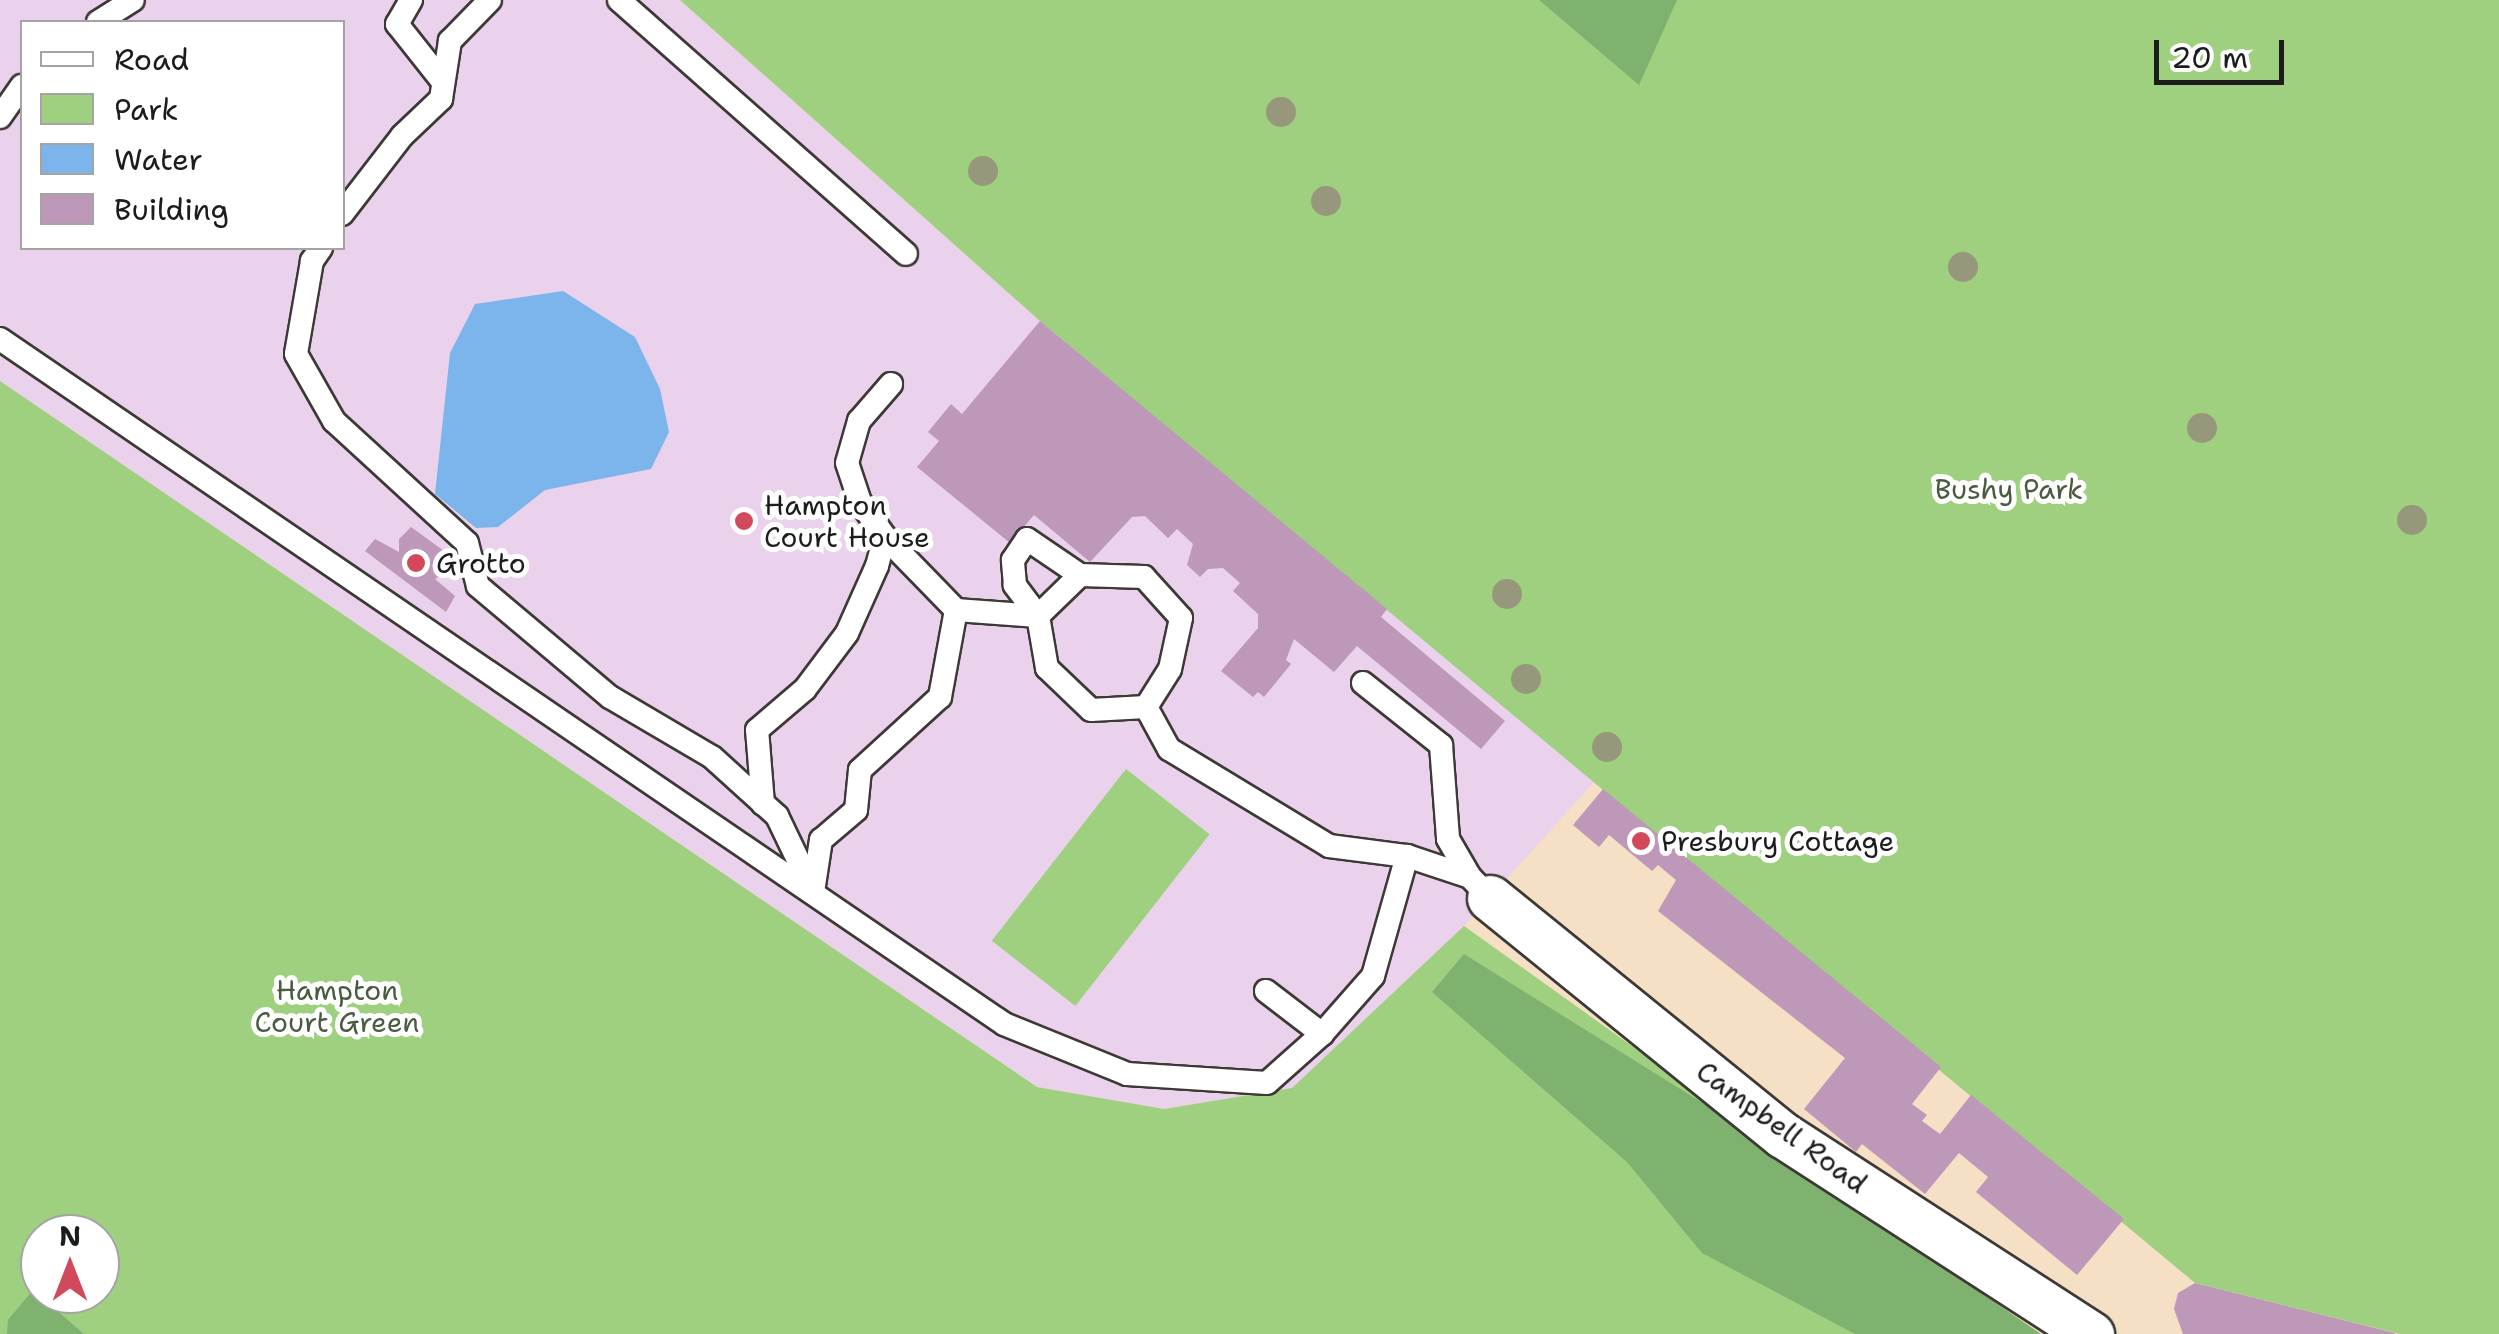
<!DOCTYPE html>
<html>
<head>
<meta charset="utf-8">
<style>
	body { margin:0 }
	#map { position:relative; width:2499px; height:1334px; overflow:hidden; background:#f5e0c5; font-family:"Shantell Sans",sans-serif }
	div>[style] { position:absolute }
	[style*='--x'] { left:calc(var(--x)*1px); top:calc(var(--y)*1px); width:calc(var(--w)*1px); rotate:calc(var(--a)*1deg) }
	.built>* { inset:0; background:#ead1ec }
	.green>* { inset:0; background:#9ed080; transform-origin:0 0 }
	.forest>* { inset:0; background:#7eb26e }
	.water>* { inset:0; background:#7cb4ec }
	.building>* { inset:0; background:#bd98b9 }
	.roads { filter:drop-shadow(2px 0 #3d3935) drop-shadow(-2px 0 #3d3935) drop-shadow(0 2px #3d3935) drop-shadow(0 -2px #3d3935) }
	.lane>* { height:22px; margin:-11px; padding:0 11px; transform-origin:11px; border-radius:11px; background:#fff }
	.street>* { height:45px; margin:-22.5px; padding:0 22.5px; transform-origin:22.5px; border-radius:22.5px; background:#fff }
	.trees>* { width:30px; height:30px; margin:-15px; border-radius:50%; background:#97977b }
	.dots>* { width:28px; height:28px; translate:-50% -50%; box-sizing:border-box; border:5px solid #fff; border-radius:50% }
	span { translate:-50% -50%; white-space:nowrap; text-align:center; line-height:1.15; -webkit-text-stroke:10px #fff; paint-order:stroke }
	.park-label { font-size:28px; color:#4a5b3f }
	.poi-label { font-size:28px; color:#1c1c1c }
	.left { translate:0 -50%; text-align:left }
	.street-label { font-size:28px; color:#1c1c1c }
	.legend { position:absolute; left:20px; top:20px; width:325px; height:230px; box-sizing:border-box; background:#fff; border:2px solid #a4a4a4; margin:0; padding:12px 18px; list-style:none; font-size:30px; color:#1c1c1c }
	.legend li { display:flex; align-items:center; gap:20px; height:50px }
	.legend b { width:50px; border:2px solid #a4a4a4 }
	.north { position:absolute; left:20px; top:1214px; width:100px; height:100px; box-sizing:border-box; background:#fff; border:2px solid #a4a4a4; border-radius:50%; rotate:0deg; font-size:28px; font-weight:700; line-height:40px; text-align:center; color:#1c1c1c }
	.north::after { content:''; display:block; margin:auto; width:35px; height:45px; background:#d1495b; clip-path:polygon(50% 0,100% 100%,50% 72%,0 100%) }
	.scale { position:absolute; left:2154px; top:40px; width:130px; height:45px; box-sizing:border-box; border:5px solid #1c1c1c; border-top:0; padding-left:12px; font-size:30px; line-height:35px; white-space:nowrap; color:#1c1c1c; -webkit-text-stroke:8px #fff; paint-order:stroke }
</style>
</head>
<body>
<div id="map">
	<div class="built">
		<div style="clip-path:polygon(evenodd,0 0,680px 0,1040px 321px,1596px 780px,1464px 926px,1292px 1088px,1164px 1109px,1037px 1087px,0 381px,0 0,22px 22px,342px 22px,342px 248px,22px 248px,22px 22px)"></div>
	</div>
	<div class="green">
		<div style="clip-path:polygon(680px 0,2499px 0,2499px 1334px,2400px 1334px,2195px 1283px,1040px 321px)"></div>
		<div style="clip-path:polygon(evenodd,0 381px,1037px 1087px,1164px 1109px,1292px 1088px,1464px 926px,2035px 1334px,0 1334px,0 381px,40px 1234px,100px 1234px,100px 1294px,40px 1294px,40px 1234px)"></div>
		<div style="left:1126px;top:769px;width:106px;height:218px;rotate:38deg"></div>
	</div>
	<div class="forest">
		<div style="clip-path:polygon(1539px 0,1677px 0,1639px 85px)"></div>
		<div style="clip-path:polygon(1464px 954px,1733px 1122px,2041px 1334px,1855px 1334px,1702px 1253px,1627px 1162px,1432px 992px)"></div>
		<div style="clip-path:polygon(33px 1290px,84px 1334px,7px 1334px,8px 1320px)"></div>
	</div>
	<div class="water">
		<div style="clip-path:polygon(563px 291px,635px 337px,660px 389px,669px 432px,651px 469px,545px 490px,498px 527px,476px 528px,435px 494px,450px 353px,475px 304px)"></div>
	</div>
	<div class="building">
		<div style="clip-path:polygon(1040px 321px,1387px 609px,1381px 617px,1505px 721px,1481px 749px,1357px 646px,1334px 672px,1294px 639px,1286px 660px,1291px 664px,1264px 697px,1258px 692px,1253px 697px,1221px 671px,1258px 628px,1258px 614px,1233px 591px,1240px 583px,1223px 568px,1208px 569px,1200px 577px,1187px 565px,1193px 544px,1177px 529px,1168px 538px,1145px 516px,1132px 517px,1090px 562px,1034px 515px,1010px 543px,917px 467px,939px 441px,928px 432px,951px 404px,962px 414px)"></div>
		<div style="clip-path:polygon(411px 527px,451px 556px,450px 570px,435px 579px,455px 596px,446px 612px,365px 551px,375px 539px,399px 552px,399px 539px)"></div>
		<div style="clip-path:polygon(1603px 789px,1941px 1067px,1912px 1104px,1927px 1115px,1922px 1121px,1940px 1134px,1971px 1095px,2124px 1219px,2077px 1275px,1976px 1192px,1988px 1177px,1959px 1153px,1925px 1194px,1862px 1144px,1856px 1152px,1804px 1109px,1845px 1058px,1658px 911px,1676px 880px,1658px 865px,1652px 871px,1609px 835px,1599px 847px,1573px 825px)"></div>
		<div style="clip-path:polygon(2195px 1283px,2395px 1333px,2395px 1334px,2183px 1334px,2174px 1309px,2178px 1293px)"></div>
	</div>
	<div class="roads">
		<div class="lane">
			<div style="--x:411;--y:0;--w:28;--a:120"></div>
			<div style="--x:397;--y:24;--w:74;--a:51.6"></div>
			<div style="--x:619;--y:0;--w:383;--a:41.5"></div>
			<div style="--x:98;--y:22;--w:41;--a:-32.2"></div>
			<div style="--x:0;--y:117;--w:38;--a:-55"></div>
			<div style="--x:342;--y:214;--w:98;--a:-52.4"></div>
			<div style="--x:402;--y:136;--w:54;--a:-43.5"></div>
			<div style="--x:441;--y:99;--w:59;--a:-81.2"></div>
			<div style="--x:450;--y:41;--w:57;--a:-45.7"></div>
			<div style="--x:321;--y:248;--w:16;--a:125"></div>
			<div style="--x:312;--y:261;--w:94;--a:99.8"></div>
			<div style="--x:296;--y:354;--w:77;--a:60.4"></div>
			<div style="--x:334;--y:421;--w:180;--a:42.5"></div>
			<div style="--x:467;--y:543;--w:44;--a:75.7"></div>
			<div style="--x:478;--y:586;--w:172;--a:40.1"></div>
			<div style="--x:610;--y:697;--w:118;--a:30.5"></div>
			<div style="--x:712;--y:757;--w:88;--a:42.2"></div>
			<div style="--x:777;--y:816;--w:81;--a:64.4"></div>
			<div style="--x:0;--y:339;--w:1215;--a:34.3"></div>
			<div style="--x:1004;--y:1024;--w:133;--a:22.1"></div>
			<div style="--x:1127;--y:1074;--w:140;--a:3.7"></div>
			<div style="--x:1267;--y:1083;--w:74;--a:-41.7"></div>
			<div style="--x:885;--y:537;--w:102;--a:45.8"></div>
			<div style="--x:956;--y:610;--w:82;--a:4.2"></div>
			<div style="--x:1038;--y:616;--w:39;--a:-127"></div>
			<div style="--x:1015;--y:585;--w:25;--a:-95"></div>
			<div style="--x:1013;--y:560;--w:25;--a:-56"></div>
			<div style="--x:1027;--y:539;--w:64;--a:34.2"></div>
			<div style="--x:1363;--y:683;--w:100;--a:38.5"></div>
			<div style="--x:1441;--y:745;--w:94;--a:85.7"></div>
			<div style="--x:1448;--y:839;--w:44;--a:59.9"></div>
			<div style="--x:1146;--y:707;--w:55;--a:176.9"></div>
			<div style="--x:1091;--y:710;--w:61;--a:-136.3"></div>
			<div style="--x:1047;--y:668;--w:53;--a:-99.8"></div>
			<div style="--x:1038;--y:616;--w:59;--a:-44.3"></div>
			<div style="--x:1080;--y:575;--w:64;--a:1.8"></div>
			<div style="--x:1144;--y:577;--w:55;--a:47.9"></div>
			<div style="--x:1181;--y:618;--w:52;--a:102.2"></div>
			<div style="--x:1170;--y:669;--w:45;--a:122.3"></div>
			<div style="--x:1146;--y:707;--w:48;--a:61.3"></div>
			<div style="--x:1169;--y:749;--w:187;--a:31.2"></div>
			<div style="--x:1329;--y:846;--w:79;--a:7.3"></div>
			<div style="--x:1407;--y:856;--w:66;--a:18.4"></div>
			<div style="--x:1470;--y:877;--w:29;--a:46"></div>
			<div style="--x:763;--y:804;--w:74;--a:-94.6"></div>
			<div style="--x:757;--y:730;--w:63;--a:-40.5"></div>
			<div style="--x:805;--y:689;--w:70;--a:-53.1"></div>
			<div style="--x:847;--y:633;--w:73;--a:-65.9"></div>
			<div style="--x:877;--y:566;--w:30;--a:-75"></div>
			<div style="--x:885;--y:537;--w:43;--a:-125.5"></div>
			<div style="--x:860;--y:502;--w:41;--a:-108.4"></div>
			<div style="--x:847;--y:463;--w:44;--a:-74.1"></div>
			<div style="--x:859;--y:421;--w:49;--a:-49.1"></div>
			<div style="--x:813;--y:892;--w:53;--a:-81.3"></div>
			<div style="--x:821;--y:840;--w:46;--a:-40.6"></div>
			<div style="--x:856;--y:810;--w:40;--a:-84.3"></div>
			<div style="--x:860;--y:770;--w:108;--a:-42.4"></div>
			<div style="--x:940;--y:697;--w:88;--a:-79.6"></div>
			<div style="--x:1266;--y:991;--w:71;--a:37.5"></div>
			<div style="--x:1322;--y:1034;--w:77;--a:-48.7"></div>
			<div style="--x:1373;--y:976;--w:125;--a:-74.2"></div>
		</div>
		<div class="street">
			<div style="--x:1490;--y:898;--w:377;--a:39"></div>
			<div style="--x:1783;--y:1135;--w:367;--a:32.9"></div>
		</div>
	</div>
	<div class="trees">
		<div style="left:1281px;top:112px"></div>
		<div style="left:983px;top:171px"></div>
		<div style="left:1326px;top:201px"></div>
		<div style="left:1963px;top:267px"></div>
		<div style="left:2202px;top:428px"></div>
		<div style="left:2412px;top:520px"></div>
		<div style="left:1507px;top:594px"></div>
		<div style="left:1526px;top:679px"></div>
		<div style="left:1607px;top:747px"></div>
	</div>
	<div class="dots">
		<div style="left:744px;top:521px;background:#d1495b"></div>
		<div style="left:416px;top:563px;background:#d1495b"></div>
		<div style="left:1641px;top:841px;background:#d1495b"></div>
	</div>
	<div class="park-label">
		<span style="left:2009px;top:489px">Bushy Park</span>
		<span style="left:337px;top:1006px">Hampton<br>Court Green</span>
	</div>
	<div class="poi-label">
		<span class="left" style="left:764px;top:521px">Hampton<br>Court House</span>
		<span class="left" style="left:436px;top:563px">Grotto</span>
		<span class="left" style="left:1661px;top:841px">Presbury Cottage</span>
	</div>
	<div class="street-label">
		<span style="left:1782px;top:1127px;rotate:36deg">Campbell Road</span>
	</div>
	<ul class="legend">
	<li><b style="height:12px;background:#fff"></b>Road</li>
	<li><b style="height:28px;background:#9ed080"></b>Park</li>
	<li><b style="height:28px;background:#7cb4ec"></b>Water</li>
	<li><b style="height:28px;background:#bd98b9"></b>Building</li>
	</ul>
	<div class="north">N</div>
	<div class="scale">20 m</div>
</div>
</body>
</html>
